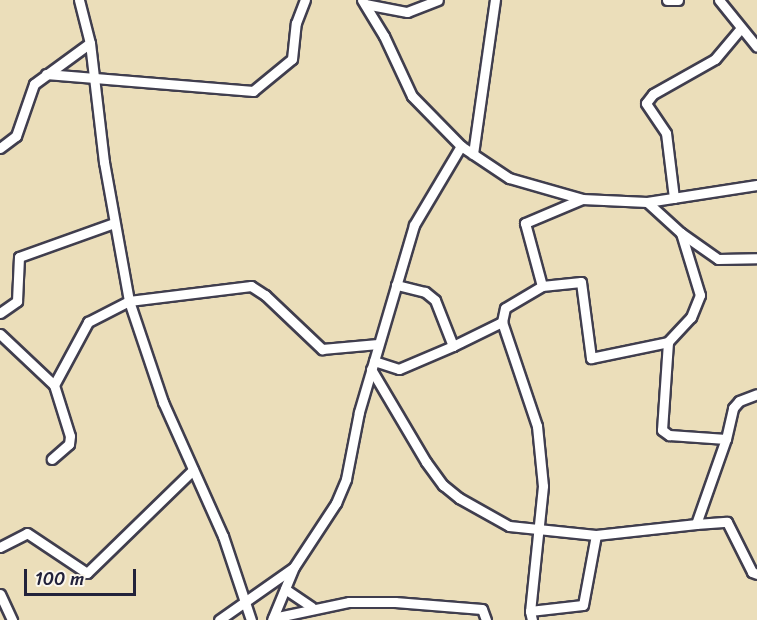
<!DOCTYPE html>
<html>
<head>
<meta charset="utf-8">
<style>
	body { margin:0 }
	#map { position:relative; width:757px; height:620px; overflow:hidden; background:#ebdeba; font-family:Sriracha,sans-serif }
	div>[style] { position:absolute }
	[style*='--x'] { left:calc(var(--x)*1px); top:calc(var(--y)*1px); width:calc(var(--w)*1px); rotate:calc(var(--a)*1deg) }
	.roads { filter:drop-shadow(2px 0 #403e4e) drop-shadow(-2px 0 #403e4e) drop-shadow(0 2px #403e4e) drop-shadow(0 -2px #403e4e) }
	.minor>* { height:9px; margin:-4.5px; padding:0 4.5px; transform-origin:4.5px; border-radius:4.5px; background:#fff }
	span { translate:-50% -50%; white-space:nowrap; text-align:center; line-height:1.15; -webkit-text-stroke:5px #fbf7ec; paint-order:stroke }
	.scale { position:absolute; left:24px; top:569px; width:112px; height:27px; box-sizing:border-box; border:3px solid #22223b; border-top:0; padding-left:8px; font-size:18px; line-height:21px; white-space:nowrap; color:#22223b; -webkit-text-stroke:4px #fbf7ec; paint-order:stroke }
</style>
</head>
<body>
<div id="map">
	<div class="roads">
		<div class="minor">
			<div style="--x:79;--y:0;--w:44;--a:75.7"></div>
			<div style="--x:90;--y:43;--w:120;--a:83.3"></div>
			<div style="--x:104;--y:162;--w:141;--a:79.8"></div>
			<div style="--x:129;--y:301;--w:107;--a:71.4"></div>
			<div style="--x:163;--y:402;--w:147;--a:65.9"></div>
			<div style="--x:223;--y:536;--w:89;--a:71.6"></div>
			<div style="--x:362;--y:0;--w:42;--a:58.6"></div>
			<div style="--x:384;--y:36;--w:66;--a:65"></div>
			<div style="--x:412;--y:96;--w:70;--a:45.6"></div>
			<div style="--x:461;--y:146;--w:58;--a:33.7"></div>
			<div style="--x:509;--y:178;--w:76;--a:16"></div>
			<div style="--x:582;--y:199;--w:65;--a:2.6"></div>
			<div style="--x:647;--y:202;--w:111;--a:-8.8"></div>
			<div style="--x:667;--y:0;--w:11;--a:0"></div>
			<div style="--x:719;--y:0;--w:60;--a:51"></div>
			<div style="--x:365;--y:4;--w:43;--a:10.8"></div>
			<div style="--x:407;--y:12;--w:33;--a:-21"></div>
			<div style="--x:46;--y:74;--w:208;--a:4.7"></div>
			<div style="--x:253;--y:91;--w:50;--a:-39.4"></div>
			<div style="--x:292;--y:59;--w:36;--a:-84"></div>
			<div style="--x:296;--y:23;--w:25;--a:-69"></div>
			<div style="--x:0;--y:148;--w:20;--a:-37"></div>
			<div style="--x:16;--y:136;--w:55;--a:-70.9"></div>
			<div style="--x:34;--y:84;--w:69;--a:-36.2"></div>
			<div style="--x:473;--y:154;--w:156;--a:-81.9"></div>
			<div style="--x:674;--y:198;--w:65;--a:-97"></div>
			<div style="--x:666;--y:133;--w:36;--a:-124"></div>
			<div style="--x:646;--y:103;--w:11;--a:-52"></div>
			<div style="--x:653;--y:94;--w:71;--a:-29.4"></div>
			<div style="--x:715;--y:59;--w:39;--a:-50"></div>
			<div style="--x:582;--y:199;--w:62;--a:157.2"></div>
			<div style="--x:525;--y:223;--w:65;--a:74.9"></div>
			<div style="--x:542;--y:286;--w:39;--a:-6"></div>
			<div style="--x:581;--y:282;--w:77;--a:82.5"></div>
			<div style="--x:591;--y:358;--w:79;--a:-11.7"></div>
			<div style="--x:668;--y:342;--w:88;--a:93.9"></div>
			<div style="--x:662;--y:430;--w:9;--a:36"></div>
			<div style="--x:669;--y:435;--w:57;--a:4"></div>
			<div style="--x:647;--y:202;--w:46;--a:42.4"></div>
			<div style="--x:681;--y:233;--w:65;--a:73"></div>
			<div style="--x:700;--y:295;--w:24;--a:112"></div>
			<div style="--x:691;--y:317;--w:34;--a:133"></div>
			<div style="--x:681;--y:233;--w:45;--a:35.1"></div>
			<div style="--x:718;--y:259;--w:39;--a:-1"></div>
			<div style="--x:0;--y:313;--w:21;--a:-35"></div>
			<div style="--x:17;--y:301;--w:44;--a:-87.4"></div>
			<div style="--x:19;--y:257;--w:101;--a:-19.7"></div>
			<div style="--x:502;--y:322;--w:14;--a:-78"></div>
			<div style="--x:505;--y:308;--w:43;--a:-30.7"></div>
			<div style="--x:0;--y:334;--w:74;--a:43.4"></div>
			<div style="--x:54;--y:385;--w:53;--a:72.6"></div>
			<div style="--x:70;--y:436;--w:8;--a:97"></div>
			<div style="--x:69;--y:444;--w:23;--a:139"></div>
			<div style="--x:453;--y:346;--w:55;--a:-26.1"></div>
			<div style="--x:502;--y:322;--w:110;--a:71.4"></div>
			<div style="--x:537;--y:426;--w:60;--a:84.3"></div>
			<div style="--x:543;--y:486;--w:126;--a:95.9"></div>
			<div style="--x:374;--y:361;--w:26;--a:18"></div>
			<div style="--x:399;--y:369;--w:59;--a:-23.1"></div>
			<div style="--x:453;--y:346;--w:49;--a:-111.4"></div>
			<div style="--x:435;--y:300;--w:13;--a:-141"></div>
			<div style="--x:425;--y:292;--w:30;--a:-166"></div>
			<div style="--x:371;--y:369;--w:108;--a:59.4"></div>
			<div style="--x:426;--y:462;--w:29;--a:54"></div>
			<div style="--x:443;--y:485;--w:21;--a:39"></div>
			<div style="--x:459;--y:498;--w:57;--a:29.2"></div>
			<div style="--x:509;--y:526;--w:87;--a:5.9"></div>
			<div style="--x:54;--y:385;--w:72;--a:-61.6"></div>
			<div style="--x:88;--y:322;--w:46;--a:-27.1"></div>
			<div style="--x:129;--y:301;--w:123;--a:-7"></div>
			<div style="--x:251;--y:286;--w:17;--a:33"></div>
			<div style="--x:265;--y:295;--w:79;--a:43.5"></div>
			<div style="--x:322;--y:349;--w:56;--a:-5.1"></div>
			<div style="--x:696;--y:524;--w:31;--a:-4"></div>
			<div style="--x:727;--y:522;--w:56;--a:63.4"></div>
			<div style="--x:752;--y:572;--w:5;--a:22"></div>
			<div style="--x:0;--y:547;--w:30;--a:-27"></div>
			<div style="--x:27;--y:533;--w:72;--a:33.7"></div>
			<div style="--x:87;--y:573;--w:148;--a:-44.2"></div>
			<div style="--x:285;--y:589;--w:32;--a:34"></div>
			<div style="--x:0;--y:594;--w:29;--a:65"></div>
			<div style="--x:273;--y:618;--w:78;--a:-11.9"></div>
			<div style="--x:349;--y:602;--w:46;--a:0"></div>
			<div style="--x:395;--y:602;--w:87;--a:4.6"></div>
			<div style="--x:482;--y:609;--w:12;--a:70"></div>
			<div style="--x:219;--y:620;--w:90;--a:-35.1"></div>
			<div style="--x:272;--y:620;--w:57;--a:-67.5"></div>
			<div style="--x:294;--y:567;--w:77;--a:-56.7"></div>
			<div style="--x:336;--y:503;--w:26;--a:-67"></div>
			<div style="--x:346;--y:479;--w:68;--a:-79"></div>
			<div style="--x:359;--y:412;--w:195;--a:-73.6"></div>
			<div style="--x:414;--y:225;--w:92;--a:-59.3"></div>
			<div style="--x:532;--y:620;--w:9;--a:-103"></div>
			<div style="--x:530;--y:611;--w:53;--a:-6.5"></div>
			<div style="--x:583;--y:605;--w:71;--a:-79.5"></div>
			<div style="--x:596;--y:535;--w:101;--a:-6.3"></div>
			<div style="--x:696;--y:524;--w:90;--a:-70.6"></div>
			<div style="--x:726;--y:439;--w:32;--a:-77"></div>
			<div style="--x:733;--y:408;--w:9;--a:-49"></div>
			<div style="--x:739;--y:401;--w:19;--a:-21"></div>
		</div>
	</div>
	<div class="scale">100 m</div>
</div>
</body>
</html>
